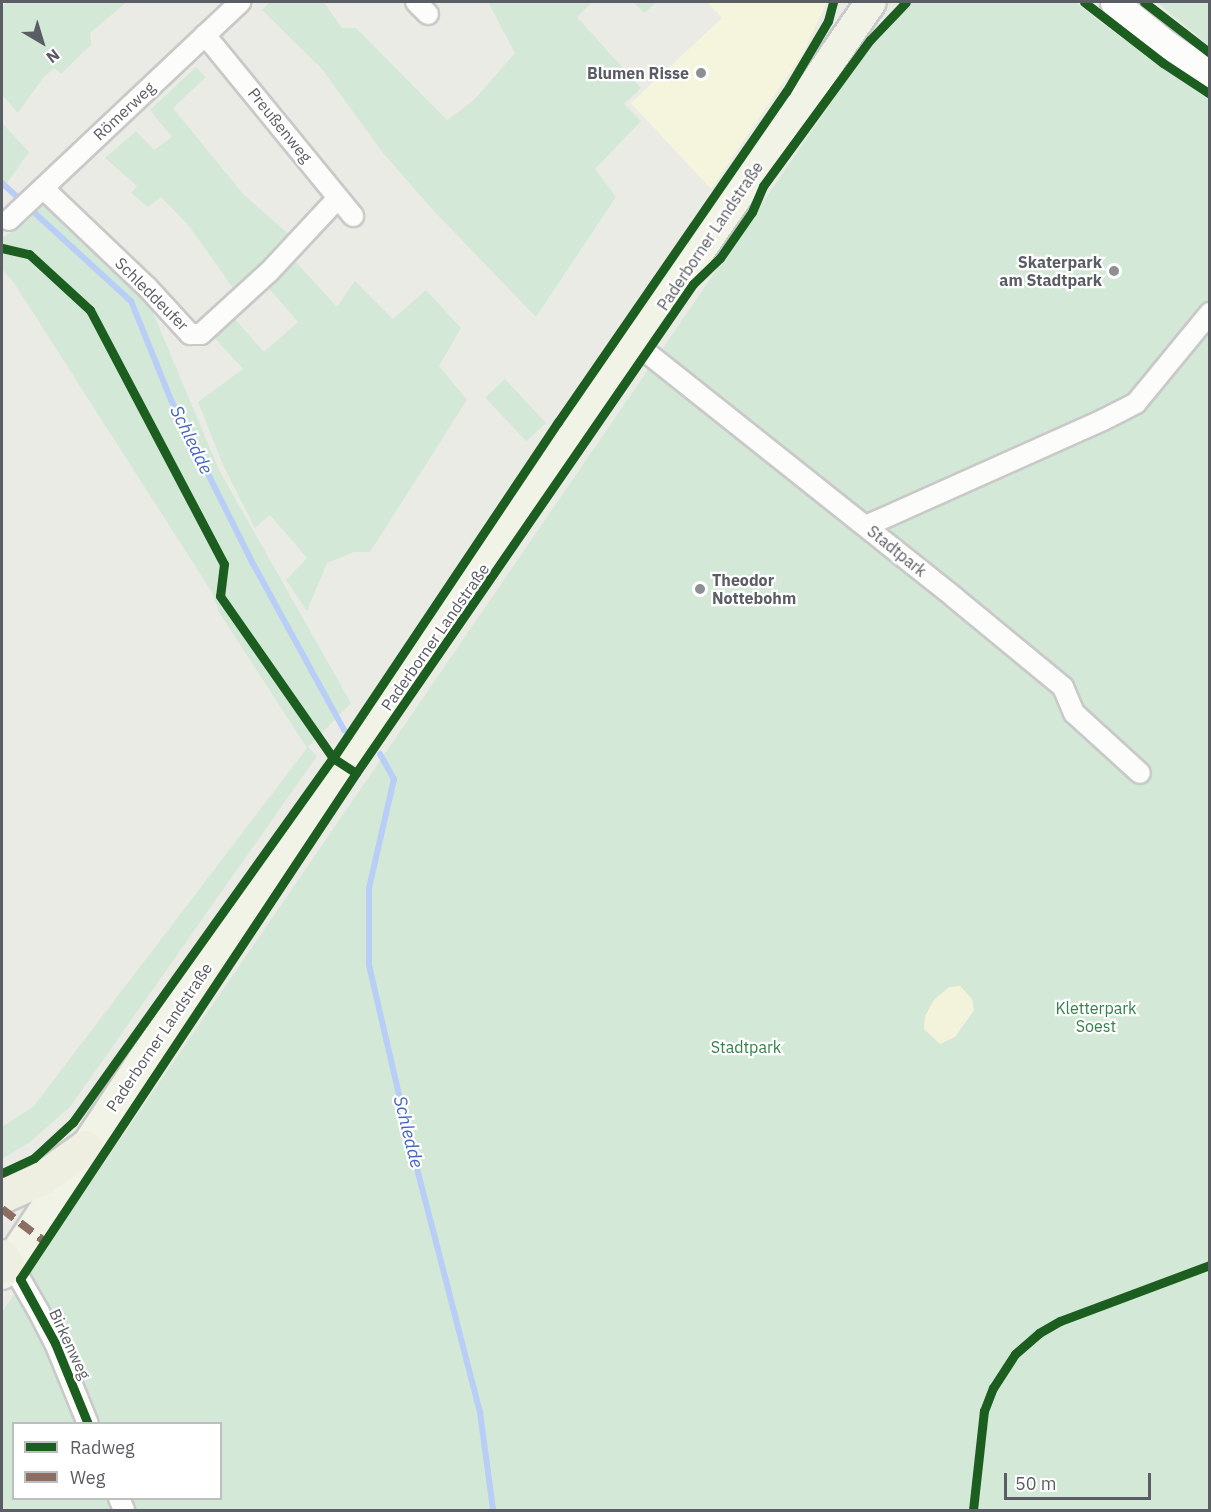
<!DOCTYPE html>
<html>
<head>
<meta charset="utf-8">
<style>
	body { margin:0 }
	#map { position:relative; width:1211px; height:1512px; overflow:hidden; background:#ebebe6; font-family:"IBM Plex Sans",sans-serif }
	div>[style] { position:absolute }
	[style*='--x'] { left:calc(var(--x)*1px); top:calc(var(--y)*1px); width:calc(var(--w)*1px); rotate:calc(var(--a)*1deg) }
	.commercial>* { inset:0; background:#f5f5de }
	.green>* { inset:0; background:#d3e8d6; transform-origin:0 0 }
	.sand>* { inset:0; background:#f3f3db }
	.stream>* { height:6px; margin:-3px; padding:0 3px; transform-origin:3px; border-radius:3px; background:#b9cef7 }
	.roads { filter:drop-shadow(2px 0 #c8c9c8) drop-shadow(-2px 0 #c8c9c8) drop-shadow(0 2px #c8c9c8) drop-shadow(0 -2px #c8c9c8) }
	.street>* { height:20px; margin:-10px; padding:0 10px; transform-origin:10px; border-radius:10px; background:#fcfcfb }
	.secondary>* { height:27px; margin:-13.5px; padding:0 13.5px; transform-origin:13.5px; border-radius:13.5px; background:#fcfcfb }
	.primary>* { height:30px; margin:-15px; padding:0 15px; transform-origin:15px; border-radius:15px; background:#f2f3e7 }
	.highway>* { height:33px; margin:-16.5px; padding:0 16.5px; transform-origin:16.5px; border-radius:16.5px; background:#eeeee1 }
	.quiet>* { height:8px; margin-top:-4px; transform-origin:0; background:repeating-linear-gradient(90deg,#8d6e63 0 15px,transparent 0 23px) }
	.cycleway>* { height:9px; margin:-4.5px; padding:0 4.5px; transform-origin:4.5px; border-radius:4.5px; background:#1b5e20 }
	.dots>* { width:16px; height:16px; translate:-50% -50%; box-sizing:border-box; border:3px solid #fff; border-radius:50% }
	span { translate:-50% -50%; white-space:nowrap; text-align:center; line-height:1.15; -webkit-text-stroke:4.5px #fff; paint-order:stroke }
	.poi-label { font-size:16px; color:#5b5d64; font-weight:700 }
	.right { translate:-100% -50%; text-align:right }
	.left { translate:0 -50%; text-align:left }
	.street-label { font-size:16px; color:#5b5d64 }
	.park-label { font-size:16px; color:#34814a }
	.water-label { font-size:18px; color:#4565c2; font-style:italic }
	.frame { position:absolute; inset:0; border:3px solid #5b5d64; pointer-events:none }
	.legend { position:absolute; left:12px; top:1422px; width:210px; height:78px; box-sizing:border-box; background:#fff; border:2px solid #bdbec1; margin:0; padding:8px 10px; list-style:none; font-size:18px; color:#5b5d64 }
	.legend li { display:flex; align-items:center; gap:12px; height:30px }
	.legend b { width:30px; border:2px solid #bdbec1 }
	.north { position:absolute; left:12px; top:12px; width:60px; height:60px; -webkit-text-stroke:4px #fff; paint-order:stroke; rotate:142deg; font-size:16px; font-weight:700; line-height:24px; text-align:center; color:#5b5d64 }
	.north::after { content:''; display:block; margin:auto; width:21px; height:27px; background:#5b5d64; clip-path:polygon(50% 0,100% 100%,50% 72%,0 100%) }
	.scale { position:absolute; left:1004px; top:1473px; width:147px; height:27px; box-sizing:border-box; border:3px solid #5b5d64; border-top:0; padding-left:8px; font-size:18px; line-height:21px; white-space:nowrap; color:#5b5d64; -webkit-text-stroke:4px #fff; paint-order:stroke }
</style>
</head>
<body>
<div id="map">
	<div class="commercial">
		<div style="clip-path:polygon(707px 2px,827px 2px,803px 53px,711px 189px,631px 103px,722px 18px)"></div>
	</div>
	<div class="green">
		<div style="clip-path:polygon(8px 2px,127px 2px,90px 33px,91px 45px,61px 74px,54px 68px,43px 78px,18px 113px,2px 95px,2px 7px)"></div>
		<div style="clip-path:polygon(270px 2px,324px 2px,342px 28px,356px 28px,447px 120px,474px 100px,515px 53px,488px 2px,592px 2px,577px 17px,641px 88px,624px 104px,641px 121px,595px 169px,616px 197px,536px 317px,431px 208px,384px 154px,321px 68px,262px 10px)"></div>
		<div style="clip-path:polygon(633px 2px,657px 2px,644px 13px)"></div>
		<div style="clip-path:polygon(evenodd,912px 2px,1075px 2px,1118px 35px,1209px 98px,1209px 1510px,2px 1510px,2px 1312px,872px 43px,912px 2px,14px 1424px,220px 1424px,220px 1498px,14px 1498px,14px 1424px)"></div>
		<div style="clip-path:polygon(1157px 2px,1209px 2px,1209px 46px)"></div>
		<div style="clip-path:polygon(196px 67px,206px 77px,173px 108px,243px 194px,293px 238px,238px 295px,189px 226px,161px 197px,148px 207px,131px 193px,137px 186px,105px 158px,136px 131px,154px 150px,172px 137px,150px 110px)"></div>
		<div style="clip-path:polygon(2px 123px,29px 152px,2px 190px)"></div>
		<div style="clip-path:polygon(46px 203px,144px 291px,219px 470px,351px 703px,308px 747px,317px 756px,70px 1107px,30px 1142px,2px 1159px,2px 1127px,33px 1107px,307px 748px,219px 612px,213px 594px,14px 283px,2px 269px,2px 238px,24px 224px)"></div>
		<div style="clip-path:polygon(296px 262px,337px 307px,355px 281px,393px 319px,426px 290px,461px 328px,439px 366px,467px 400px,370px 552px,354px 552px,327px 563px,307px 611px,286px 580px,307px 558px,270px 515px,255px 528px,223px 465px,198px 402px,243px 369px,212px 335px,234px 318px,264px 352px,298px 322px,267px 286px)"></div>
		<div style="left:505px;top:379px;width:60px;height:27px;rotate:47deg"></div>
	</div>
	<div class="sand">
		<div style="clip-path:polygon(960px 986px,972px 999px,974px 1010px,955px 1037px,940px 1044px,924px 1029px,925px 1016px,934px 1000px,949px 987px)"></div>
	</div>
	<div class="stream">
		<div style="--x:2;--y:183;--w:175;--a:42.5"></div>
		<div style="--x:131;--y:301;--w:107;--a:68"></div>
		<div style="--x:171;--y:400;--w:179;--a:63.4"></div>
		<div style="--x:251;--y:560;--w:194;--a:61.3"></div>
		<div style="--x:380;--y:754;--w:29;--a:61"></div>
		<div style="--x:394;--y:779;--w:112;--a:102.9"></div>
		<div style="--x:369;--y:888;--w:77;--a:90"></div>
		<div style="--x:369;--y:965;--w:169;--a:77"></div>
		<div style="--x:407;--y:1130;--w:291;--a:75.5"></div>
		<div style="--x:480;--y:1412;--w:99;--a:82.4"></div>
	</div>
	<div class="roads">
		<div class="street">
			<div style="--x:416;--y:2;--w:17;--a:45"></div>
			<div style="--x:205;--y:35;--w:234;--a:50.7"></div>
			<div style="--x:44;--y:189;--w:142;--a:43.6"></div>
			<div style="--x:147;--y:287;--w:64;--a:47.5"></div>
			<div style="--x:190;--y:334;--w:11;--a:0"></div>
			<div style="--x:201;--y:334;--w:92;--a:-42.4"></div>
			<div style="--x:269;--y:272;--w:101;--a:-47"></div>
			<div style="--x:9;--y:220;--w:318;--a:-43.3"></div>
			<div style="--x:636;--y:344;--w:408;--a:38.5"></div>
			<div style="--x:955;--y:598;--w:140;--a:39.5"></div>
			<div style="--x:1063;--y:687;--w:28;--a:67"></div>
			<div style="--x:1074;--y:713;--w:89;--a:42.3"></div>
			<div style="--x:866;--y:526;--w:260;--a:-24.1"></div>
			<div style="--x:1103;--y:420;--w:37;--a:-27"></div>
			<div style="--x:1136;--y:403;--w:117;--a:-50.6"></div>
			<div style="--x:7;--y:1266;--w:18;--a:45"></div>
			<div style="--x:20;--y:1279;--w:36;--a:60"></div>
			<div style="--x:38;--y:1310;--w:37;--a:63"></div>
			<div style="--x:55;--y:1343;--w:87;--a:67.8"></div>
			<div style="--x:119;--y:1498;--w:13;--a:67"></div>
		</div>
		<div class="secondary">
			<div style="--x:1114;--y:2;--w:67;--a:38.9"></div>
			<div style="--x:1166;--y:44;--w:53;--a:34.3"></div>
		</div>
		<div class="primary">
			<div style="--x:2;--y:1274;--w:256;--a:-56.6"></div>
			<div style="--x:143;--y:1060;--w:1284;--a:-55.47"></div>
		</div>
		<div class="highway">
			<div style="--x:2;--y:1196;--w:44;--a:-24.2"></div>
			<div style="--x:42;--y:1178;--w:53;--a:-35.8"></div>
			<div style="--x:2;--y:1256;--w:11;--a:63"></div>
		</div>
	</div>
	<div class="quiet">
		<div style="--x:2;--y:1209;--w:53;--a:37.3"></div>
	</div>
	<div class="cycleway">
		<div style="--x:1084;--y:2;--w:100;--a:37.7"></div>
		<div style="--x:1163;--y:63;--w:56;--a:33.4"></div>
		<div style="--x:1144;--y:2;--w:83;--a:37.7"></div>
		<div style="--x:2;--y:248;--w:28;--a:13"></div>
		<div style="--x:29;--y:254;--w:83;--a:42.6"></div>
		<div style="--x:90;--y:310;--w:287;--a:62.2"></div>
		<div style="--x:224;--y:564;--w:32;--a:97"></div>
		<div style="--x:220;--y:596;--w:198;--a:55.1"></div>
		<div style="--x:333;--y:758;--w:27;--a:33"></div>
		<div style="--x:2;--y:1173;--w:35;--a:-25"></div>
		<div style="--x:34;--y:1158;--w:53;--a:-42.7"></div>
		<div style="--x:73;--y:1122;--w:447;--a:-54.5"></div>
		<div style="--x:333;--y:758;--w:404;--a:-56.2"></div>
		<div style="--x:558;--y:422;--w:401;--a:-55.4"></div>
		<div style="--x:786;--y:92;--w:82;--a:-59.4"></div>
		<div style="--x:828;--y:21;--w:20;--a:-75"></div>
		<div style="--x:88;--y:1424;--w:87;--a:-112.2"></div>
		<div style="--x:55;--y:1343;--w:73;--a:-118.7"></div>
		<div style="--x:20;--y:1279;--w:607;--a:-56.41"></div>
		<div style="--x:356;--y:773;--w:594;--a:-55.43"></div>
		<div style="--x:693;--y:284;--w:37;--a:-44"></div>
		<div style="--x:720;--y:258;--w:56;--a:-55.2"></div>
		<div style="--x:752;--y:212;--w:28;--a:-67"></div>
		<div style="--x:763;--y:186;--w:181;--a:-53.8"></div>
		<div style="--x:870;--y:40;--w:52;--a:-46.5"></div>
		<div style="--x:973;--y:1510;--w:100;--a:-83.7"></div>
		<div style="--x:984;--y:1411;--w:25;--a:-69"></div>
		<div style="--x:993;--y:1388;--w:40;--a:-57.1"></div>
		<div style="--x:1015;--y:1354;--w:32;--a:-41"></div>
		<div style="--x:1039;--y:1333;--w:24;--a:-30"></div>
		<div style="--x:1060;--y:1321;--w:160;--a:-20.5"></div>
	</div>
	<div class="dots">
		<div style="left:701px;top:73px;background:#8d8f92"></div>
		<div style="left:1114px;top:271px;background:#8d8f92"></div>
		<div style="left:700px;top:589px;background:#8d8f92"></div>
	</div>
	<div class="poi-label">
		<span class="right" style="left:689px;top:73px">Blumen Risse</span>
		<span class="right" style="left:1102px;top:271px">Skaterpark<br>am Stadtpark</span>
		<span class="left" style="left:712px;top:589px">Theodor<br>Nottebohm</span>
	</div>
	<div class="street-label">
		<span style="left:124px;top:111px;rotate:-43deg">Römerweg</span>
		<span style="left:280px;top:125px;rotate:51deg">Preußenweg</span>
		<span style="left:710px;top:236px;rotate:-56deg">Paderborner Landstraße</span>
		<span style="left:152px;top:294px;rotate:45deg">Schleddeufer</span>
		<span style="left:897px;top:551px;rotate:39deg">Stadtpark</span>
		<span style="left:435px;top:637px;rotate:-55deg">Paderborner Landstraße</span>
		<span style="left:159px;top:1037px;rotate:-56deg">Paderborner Landstraße</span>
		<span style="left:70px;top:1344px;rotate:65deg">Birkenweg</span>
	</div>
	<div class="park-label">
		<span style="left:1096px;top:1017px">Kletterpark<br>Soest</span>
		<span style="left:746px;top:1047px">Stadtpark</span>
	</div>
	<div class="water-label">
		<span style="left:191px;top:440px;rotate:64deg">Schledde</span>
		<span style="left:408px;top:1132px;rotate:76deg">Schledde</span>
	</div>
	<div class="frame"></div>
	<ul class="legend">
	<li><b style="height:8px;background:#1b5e20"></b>Radweg</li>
	<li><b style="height:8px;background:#8d6e63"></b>Weg</li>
	</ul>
	<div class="north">N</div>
	<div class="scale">50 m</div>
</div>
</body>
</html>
